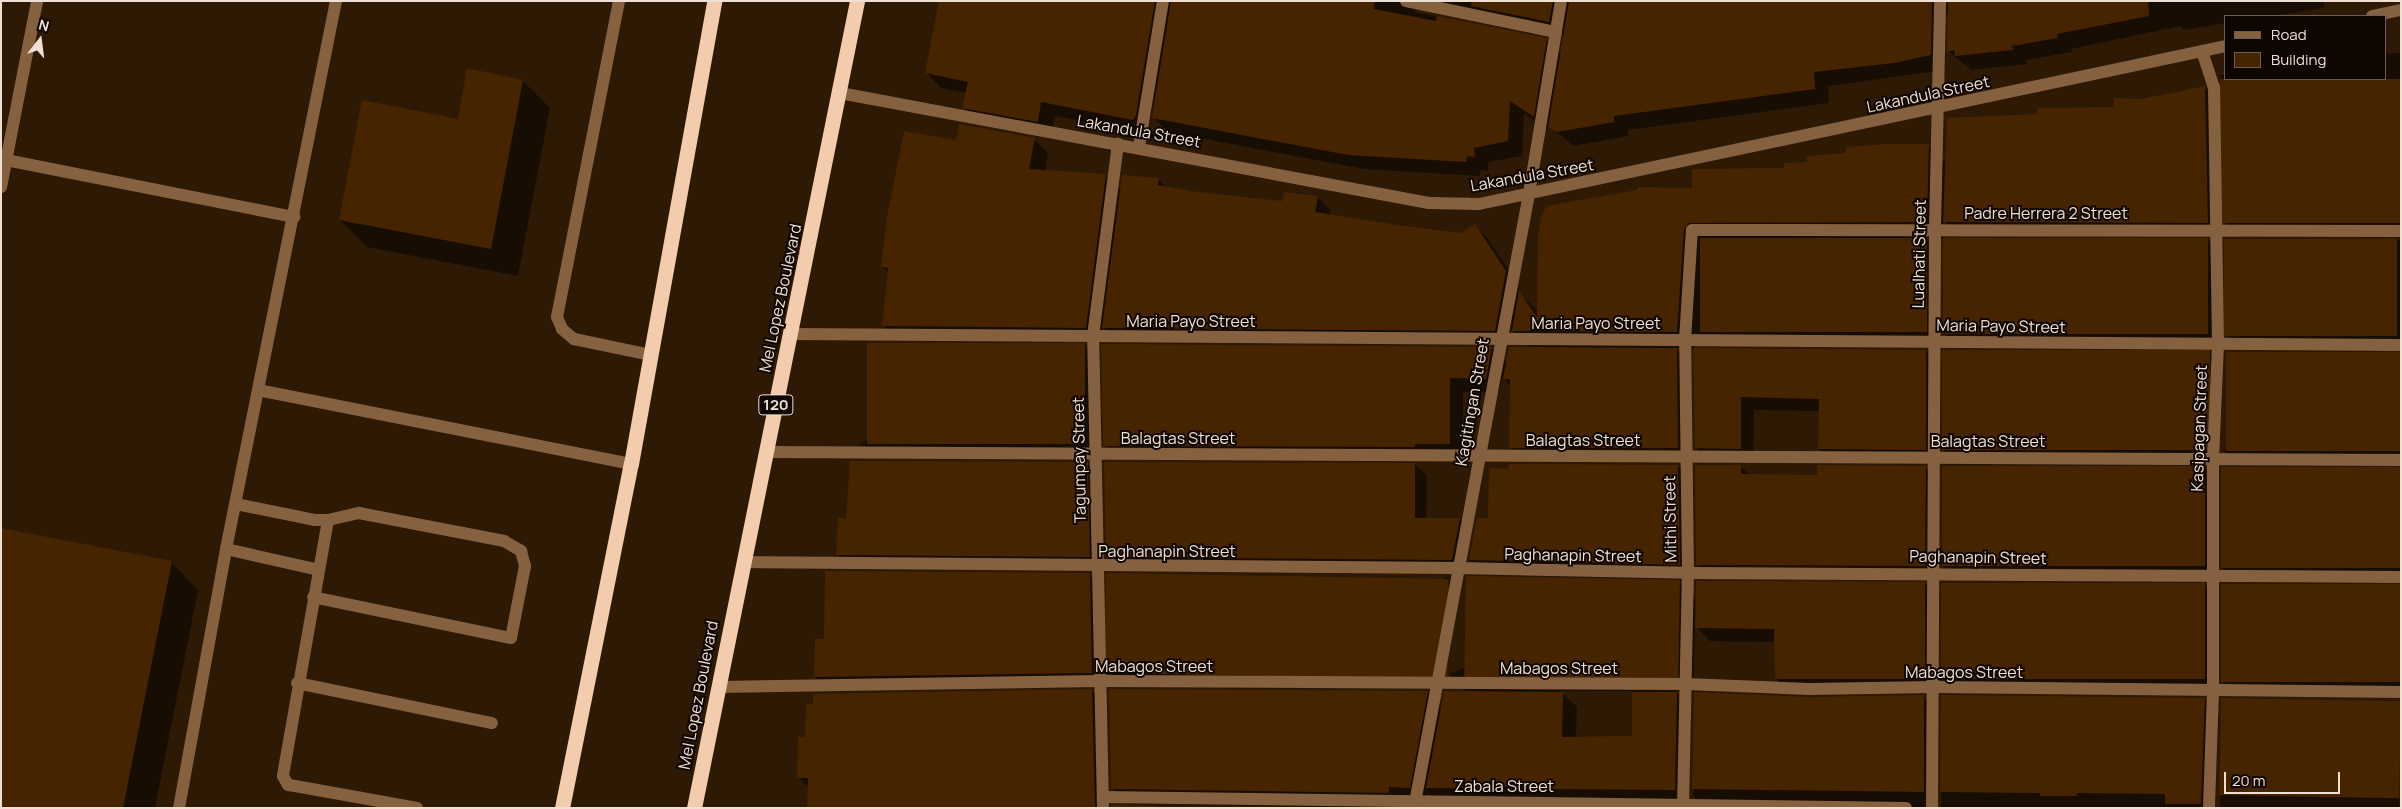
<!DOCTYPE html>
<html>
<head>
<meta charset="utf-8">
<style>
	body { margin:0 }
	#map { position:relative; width:2402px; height:809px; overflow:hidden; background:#2e1904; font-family:Manrope,sans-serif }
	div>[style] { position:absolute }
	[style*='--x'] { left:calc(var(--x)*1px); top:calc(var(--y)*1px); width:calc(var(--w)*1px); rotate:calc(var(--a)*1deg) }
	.shadow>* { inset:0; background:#0007; transform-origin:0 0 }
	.building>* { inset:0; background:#472400; transform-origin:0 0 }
	.minor>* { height:12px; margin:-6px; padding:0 6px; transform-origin:6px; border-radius:6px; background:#866140 }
	.highway>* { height:15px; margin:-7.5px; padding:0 7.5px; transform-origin:7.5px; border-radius:7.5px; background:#f3ccad }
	span { translate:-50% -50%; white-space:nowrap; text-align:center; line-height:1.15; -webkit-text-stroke:4px #0f0602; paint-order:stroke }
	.shield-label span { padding:1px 4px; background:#0f0602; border:1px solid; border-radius:4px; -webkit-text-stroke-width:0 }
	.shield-label { font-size:15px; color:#f0e0d4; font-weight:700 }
	.street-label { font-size:16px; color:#f0e0d4 }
	.frame { position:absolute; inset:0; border:2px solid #f0e0d4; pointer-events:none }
	.legend { position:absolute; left:2224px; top:15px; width:162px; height:65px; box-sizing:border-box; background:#0f0602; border:1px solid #695d56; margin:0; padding:6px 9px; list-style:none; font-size:15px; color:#f0e0d4 }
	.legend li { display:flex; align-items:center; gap:10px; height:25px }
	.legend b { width:25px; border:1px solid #695d56 }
	.north { position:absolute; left:15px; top:15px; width:50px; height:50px; -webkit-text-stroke:4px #0f0602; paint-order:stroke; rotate:15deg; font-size:14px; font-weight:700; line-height:20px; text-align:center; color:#f0e0d4 }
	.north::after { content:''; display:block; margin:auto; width:18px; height:22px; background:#f0e0d4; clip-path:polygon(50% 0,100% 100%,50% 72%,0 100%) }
	.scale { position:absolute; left:2224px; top:772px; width:116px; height:22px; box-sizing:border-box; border:2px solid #f0e0d4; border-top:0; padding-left:6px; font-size:15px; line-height:18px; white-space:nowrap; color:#f0e0d4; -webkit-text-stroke:4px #0f0602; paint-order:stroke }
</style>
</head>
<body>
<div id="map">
	<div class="shadow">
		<div style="clip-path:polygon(evenodd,941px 1px,2331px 1px,2323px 3px,2324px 8px,2273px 16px,2226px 16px,2226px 23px,2184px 30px,2180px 26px,2071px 49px,2072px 52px,2026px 60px,2027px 64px,1971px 70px,1948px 51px,1949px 12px,1946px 16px,1945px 70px,1828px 86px,1829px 103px,1628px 130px,1628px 136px,1573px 146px,1549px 125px,1548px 130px,1524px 114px,1522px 156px,1488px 162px,1488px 171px,1481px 170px,1480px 176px,1364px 169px,1168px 132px,1153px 117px,1157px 83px,1147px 134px,1055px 116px,1052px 135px,978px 122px,964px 107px,967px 93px,941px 88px,927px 73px,941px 1px,1418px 7px,1565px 36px,1562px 55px,1546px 40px,1415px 12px,1418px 7px)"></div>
		<div style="clip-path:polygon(2401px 53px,2401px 237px,2240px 237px,2225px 222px,2223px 87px,2220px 75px,2226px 75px,2226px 79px,2386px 79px,2386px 54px)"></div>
		<div style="clip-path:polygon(523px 81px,550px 108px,518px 276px,367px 247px,340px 220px,459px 120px)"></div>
		<div style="clip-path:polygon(2205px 88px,2219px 102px,2222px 236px,1959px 236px,1944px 221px,1943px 239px,1925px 239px,1939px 252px,1938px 346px,1707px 344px,1695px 332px,1694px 348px,1675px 348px,1690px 363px,1691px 462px,1524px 461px,1510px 447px,1511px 386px,1502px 377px,1499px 392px,1463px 392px,1463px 457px,1118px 459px,1105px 445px,1492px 348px,1507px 363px,1531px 348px,1511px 329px,1508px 344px,1117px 341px,1102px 326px,1100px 342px,897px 340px,883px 326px,889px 273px,882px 267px,957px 141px,1034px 139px,1048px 153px,1045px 172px,1105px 175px,1121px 191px,1158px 179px,1167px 188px,1283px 202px,1318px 197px,1331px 211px,1330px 215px,1461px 235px,1475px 226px,1488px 239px,1519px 286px,1518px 292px,1538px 311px,1694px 189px,1808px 163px,1928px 145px,1947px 164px,2039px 115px,2115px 108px)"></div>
		<div style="clip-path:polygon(2208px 240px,2220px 252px,2221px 347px,1956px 345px,1944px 333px)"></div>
		<div style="clip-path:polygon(2226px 240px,2401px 240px,2401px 351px,2242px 350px,2227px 335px)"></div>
		<div style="clip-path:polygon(1085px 345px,1096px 357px,1098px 457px,870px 456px,859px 444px)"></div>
		<div style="clip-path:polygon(1694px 350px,1926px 351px,1938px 364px,1938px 462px,1832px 461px,1819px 449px,1820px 411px,1754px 410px,1753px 461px,1708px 461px,1696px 448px)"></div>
		<div style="clip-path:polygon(2209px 353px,2222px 366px,2218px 463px,1956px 462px,1943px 449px)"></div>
		<div style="clip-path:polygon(2401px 354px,2401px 466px,2237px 465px,2223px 450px)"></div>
		<div style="clip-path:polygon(1087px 463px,1101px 477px,1103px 570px,851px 568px,837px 554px,848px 520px)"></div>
		<div style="clip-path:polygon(1415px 465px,1427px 476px,1426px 519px,1460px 519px,1471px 531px,1464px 571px,1119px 568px,1107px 556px)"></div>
		<div style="clip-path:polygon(1678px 466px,1693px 481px,1694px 579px,1485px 575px,1470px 560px,1489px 519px)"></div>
		<div style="clip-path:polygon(1740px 466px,1750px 475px,1818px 476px,1925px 467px,1937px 479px,1937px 578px,1709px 576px,1697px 564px)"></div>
		<div style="clip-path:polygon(2204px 468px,2218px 482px,2218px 581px,1956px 580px,1943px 566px)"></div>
		<div style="clip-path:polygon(2401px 469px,2401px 583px,2237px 582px,2222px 567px)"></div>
		<div style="clip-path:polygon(171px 562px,198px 590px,155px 808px,1px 808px)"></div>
		<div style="clip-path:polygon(1089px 574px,1101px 586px,1103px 684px,827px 689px,815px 677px,825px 640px)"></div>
		<div style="clip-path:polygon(1449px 577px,1461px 589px,1443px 686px,1122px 685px,1110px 672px)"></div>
		<div style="clip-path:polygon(evenodd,1679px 582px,1697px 600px,1925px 584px,1938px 598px,1938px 692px,1790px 693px,1776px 679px,1776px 642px,1710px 641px,1695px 626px,1693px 691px,1675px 691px,1691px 708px,1689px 808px,1441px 807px,1427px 793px,1424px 808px,1128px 804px,1112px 788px,1427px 692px,1442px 707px,1467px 692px,1449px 674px,1679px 582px,1560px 691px,1634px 691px,1634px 737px,1576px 738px,1577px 707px,1560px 691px)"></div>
		<div style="clip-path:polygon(2204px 585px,2218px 599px,2218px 695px,1956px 692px,1942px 678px)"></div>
		<div style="clip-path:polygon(2401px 586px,2401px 698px,2237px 696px,2222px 681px)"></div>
		<div style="clip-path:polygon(1092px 691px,1106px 705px,1108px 808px,807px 808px,808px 787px,798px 777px)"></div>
		<div style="clip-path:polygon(1695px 694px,1809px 698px,1924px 697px,1938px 711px,1938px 808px,1704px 808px,1693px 796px)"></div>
		<div style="clip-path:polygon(1942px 696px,2204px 699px,2219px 714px,2215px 808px,1941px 808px)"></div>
		<div style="left:2222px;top:699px;width:179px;height:109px;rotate:1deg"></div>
		<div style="clip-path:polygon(1112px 806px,1204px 808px,1112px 808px)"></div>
	</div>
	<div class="building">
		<div style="clip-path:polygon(939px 1px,1155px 1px,1136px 115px,1133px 120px,1041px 102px,1038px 122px,962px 108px,968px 82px,925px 73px)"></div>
		<div style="clip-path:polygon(1171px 1px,1375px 1px,1374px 9px,1436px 21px,1437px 16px,1547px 38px,1534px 117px,1510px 101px,1508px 141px,1474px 148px,1475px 157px,1467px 156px,1466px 162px,1348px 155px,1152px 118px)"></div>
		<div style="clip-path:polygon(1472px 1px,1553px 1px,1549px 22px,1471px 6px)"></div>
		<div style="clip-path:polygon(1569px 1px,1932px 1px,1931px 55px,1894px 63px,1814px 72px,1815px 89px,1614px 116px,1614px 122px,1557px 132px,1548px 127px)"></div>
		<div style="clip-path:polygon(1948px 1px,2148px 1px,2149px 16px,2057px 34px,2058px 38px,2012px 46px,2013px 50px,1955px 56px,1954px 50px,1947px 52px)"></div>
		<div style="clip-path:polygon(467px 68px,523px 80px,491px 249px,339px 220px,362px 100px,458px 119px)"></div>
		<div style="left:2220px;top:79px;width:181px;height:144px"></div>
		<div style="clip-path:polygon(2205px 86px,2208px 223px,1943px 222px,1947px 118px,2037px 114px,2037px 108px,2114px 107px,2114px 98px,2142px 99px)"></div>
		<div style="clip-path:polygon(959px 124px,1035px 138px,1029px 169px,1106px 174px,1086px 328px,882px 326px,888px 268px,881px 267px,887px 217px,904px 131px,956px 140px)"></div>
		<div style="clip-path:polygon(1885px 144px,1929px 144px,1927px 222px,1689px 223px,1684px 229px,1677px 332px,1512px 331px,1519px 291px,1537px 317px,1538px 235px,1542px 214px,1547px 206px,1637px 190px,1638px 187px,1692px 188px,1692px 169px,1784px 168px,1784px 163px,1807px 162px,1806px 156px,1846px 153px,1846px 147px)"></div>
		<div style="clip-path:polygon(1122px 175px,1159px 178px,1158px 185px,1192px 191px,1282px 201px,1284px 192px,1318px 196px,1315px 212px,1398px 225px,1461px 233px,1475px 224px,1506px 271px,1495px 331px,1102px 328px)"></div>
		<div style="left:1700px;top:238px;width:227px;height:94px"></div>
		<div style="left:1943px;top:238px;width:265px;height:96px"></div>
		<div style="left:2224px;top:239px;width:173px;height:97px"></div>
		<div style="left:867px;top:343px;width:218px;height:101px"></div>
		<div style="clip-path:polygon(1101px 344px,1492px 347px,1486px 379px,1450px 378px,1450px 444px,1415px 444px,1415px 447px,1103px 446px)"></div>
		<div style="clip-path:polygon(1509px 347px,1677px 348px,1678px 448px,1509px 448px,1510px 379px,1503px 379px)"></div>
		<div style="clip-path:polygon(1693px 348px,1926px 350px,1926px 450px,1818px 449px,1819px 399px,1741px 397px,1741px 449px,1695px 448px)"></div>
		<div style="left:1942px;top:350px;width:268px;height:100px"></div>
		<div style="left:2226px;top:352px;width:175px;height:99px"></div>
		<div style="clip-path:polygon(850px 461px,1088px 462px,1090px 557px,836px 555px,838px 518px,846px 519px)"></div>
		<div style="clip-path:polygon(1104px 462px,1415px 463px,1415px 518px,1460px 518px,1452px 560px,1106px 557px)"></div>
		<div style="clip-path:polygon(1509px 464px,1678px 465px,1680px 565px,1469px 560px,1477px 518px,1488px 518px,1489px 468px,1508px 469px)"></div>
		<div style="clip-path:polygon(1695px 465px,1741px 465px,1741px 474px,1817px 475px,1817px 465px,1926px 466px,1925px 566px,1696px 565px)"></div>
		<div style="left:1942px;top:466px;width:263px;height:100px"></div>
		<div style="left:2221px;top:467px;width:180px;height:101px"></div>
		<div style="clip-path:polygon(1px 528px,172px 561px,123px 808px,1px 808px)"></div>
		<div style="clip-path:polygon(825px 571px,1090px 573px,1092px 673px,814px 677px,815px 639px,824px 639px)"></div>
		<div style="left:1106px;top:573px;width:343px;height:100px;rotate:1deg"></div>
		<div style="left:1466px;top:576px;width:214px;height:101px;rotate:1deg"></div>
		<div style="clip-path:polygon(1696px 581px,1925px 582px,1925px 679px,1775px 679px,1774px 629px,1695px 628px)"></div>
		<div style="left:1941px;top:583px;width:264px;height:96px"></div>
		<div style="left:2221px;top:584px;width:180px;height:98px"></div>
		<div style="clip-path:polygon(1092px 689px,1095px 808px,807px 808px,808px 778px,797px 778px,798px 737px,805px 737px,806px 703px,813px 704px,813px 694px)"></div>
		<div style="clip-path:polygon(1109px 689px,1428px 691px,1410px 788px,1389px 787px,1389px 793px,1111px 789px)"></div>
		<div style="clip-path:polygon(1444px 691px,1563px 692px,1562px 737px,1632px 736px,1632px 692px,1677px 692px,1675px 790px,1426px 788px)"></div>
		<div style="clip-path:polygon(1694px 692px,1809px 697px,1924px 695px,1924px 792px,1692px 789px)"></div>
		<div style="clip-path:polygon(1941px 695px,2205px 698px,2201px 804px,2165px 804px,2165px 794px,2077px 793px,2077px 796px,2040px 796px,2040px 793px,1940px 792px)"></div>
		<div style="left:2221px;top:698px;width:180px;height:97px;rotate:1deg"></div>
		<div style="clip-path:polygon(1111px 805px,1156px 806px,1156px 808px,1111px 808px)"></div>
	</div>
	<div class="minor">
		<div style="--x:619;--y:1;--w:322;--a:101.1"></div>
		<div style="--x:557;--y:317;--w:13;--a:67"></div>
		<div style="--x:562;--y:329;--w:16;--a:40"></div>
		<div style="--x:574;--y:339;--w:79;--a:11.7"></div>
		<div style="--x:1406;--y:1;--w:153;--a:11.7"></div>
		<div style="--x:2372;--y:16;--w:30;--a:-12"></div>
		<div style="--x:2202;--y:51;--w:38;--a:72"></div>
		<div style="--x:2214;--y:87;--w:258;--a:89.1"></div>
		<div style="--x:2218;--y:345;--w:113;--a:92.5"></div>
		<div style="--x:2213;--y:458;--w:234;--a:90"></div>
		<div style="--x:2213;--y:692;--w:116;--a:92"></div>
		<div style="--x:840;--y:93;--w:599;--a:10.58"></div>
		<div style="--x:1429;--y:203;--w:50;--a:1.1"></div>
		<div style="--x:1479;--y:204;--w:764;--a:-11.94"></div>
		<div style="--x:1139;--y:147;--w:148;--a:-80.7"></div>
		<div style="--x:6;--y:160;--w:294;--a:11.2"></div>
		<div style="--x:1;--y:187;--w:189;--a:-79"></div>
		<div style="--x:791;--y:334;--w:1610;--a:0.39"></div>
		<div style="--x:258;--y:390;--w:380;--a:11.2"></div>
		<div style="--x:766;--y:452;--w:1635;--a:0.28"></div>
		<div style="--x:236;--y:504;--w:81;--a:11.4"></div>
		<div style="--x:315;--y:520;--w:13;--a:0"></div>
		<div style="--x:328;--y:520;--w:32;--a:-13"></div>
		<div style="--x:359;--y:513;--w:148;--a:10.9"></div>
		<div style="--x:504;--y:541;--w:20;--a:30"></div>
		<div style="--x:521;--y:551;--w:16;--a:75"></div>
		<div style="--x:525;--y:566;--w:73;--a:101"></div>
		<div style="--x:511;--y:638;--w:202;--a:-168.3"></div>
		<div style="--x:328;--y:520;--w:260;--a:100"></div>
		<div style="--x:283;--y:776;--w:10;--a:61"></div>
		<div style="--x:288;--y:785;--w:7;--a:8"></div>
		<div style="--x:295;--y:786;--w:124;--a:10.2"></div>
		<div style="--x:226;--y:549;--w:95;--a:12.7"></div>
		<div style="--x:744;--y:562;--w:714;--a:0.48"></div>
		<div style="--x:1458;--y:568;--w:230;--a:1.2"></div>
		<div style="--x:1688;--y:573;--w:713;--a:0.32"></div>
		<div style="--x:297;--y:683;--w:199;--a:11.6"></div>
		<div style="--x:718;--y:687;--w:383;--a:-0.9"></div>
		<div style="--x:1101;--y:681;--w:585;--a:0.29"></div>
		<div style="--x:1686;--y:684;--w:123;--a:2.3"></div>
		<div style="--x:1809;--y:689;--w:124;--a:-0.9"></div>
		<div style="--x:1933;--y:687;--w:468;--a:0.6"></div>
		<div style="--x:1103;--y:797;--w:803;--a:0.78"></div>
		<div style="--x:179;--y:808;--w:263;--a:-79.7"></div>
		<div style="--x:226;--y:549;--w:559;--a:-78.65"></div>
		<div style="--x:1103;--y:808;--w:472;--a:-91.2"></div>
		<div style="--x:1093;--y:336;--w:194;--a:-82.6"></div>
		<div style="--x:1414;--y:808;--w:625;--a:-79.39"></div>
		<div style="--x:1529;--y:194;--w:196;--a:-80.6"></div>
		<div style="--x:1683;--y:808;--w:235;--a:-88.8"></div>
		<div style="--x:1688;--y:573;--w:233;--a:-90.7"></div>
		<div style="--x:1685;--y:340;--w:110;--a:-86.4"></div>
		<div style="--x:1692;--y:230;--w:709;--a:0.08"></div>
		<div style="--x:1932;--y:808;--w:580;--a:-89.7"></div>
		<div style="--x:1935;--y:228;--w:227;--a:-88.7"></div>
	</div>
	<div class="highway">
		<div style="--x:562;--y:808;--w:351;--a:-78.7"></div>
		<div style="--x:631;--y:464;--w:470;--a:-79.8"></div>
		<div style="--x:694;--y:808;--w:823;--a:-78.58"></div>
	</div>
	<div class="shield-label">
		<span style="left:776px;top:405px">120</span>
	</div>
	<div class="street-label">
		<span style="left:1928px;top:94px;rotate:-12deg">Lakandula Street</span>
		<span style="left:1139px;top:131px;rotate:10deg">Lakandula Street</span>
		<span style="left:1532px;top:175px;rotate:-10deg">Lakandula Street</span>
		<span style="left:2046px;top:213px">Padre Herrera 2 Street</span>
		<span style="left:1919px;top:254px;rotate:-89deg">Lualhati Street</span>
		<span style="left:780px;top:298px;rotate:-78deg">Mel Lopez Boulevard</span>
		<span style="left:1191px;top:321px">Maria Payo Street</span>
		<span style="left:1596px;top:323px">Maria Payo Street</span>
		<span style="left:2001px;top:326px;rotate:1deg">Maria Payo Street</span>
		<span style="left:1472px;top:402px;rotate:-80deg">Kagitingan Street</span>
		<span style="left:2199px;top:428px;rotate:-88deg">Kasipagan Street</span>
		<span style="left:1178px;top:438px">Balagtas Street</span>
		<span style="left:1583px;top:440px">Balagtas Street</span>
		<span style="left:1988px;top:441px">Balagtas Street</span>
		<span style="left:1079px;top:460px;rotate:-91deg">Tagumpay Street</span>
		<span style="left:1670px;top:519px;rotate:-91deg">Mithi Street</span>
		<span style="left:1167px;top:551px">Paghanapin Street</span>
		<span style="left:1573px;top:555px;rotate:1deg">Paghanapin Street</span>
		<span style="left:1978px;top:557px;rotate:1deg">Paghanapin Street</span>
		<span style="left:1154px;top:666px">Mabagos Street</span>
		<span style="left:1559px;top:668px">Mabagos Street</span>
		<span style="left:1964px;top:672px">Mabagos Street</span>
		<span style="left:698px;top:695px;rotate:-79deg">Mel Lopez Boulevard</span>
		<span style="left:1504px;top:786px">Zabala Street</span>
	</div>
	<div class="frame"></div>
	<ul class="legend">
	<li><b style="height:6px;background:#866140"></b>Road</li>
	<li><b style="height:14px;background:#472400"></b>Building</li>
	</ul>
	<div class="north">N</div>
	<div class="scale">20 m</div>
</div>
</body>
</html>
